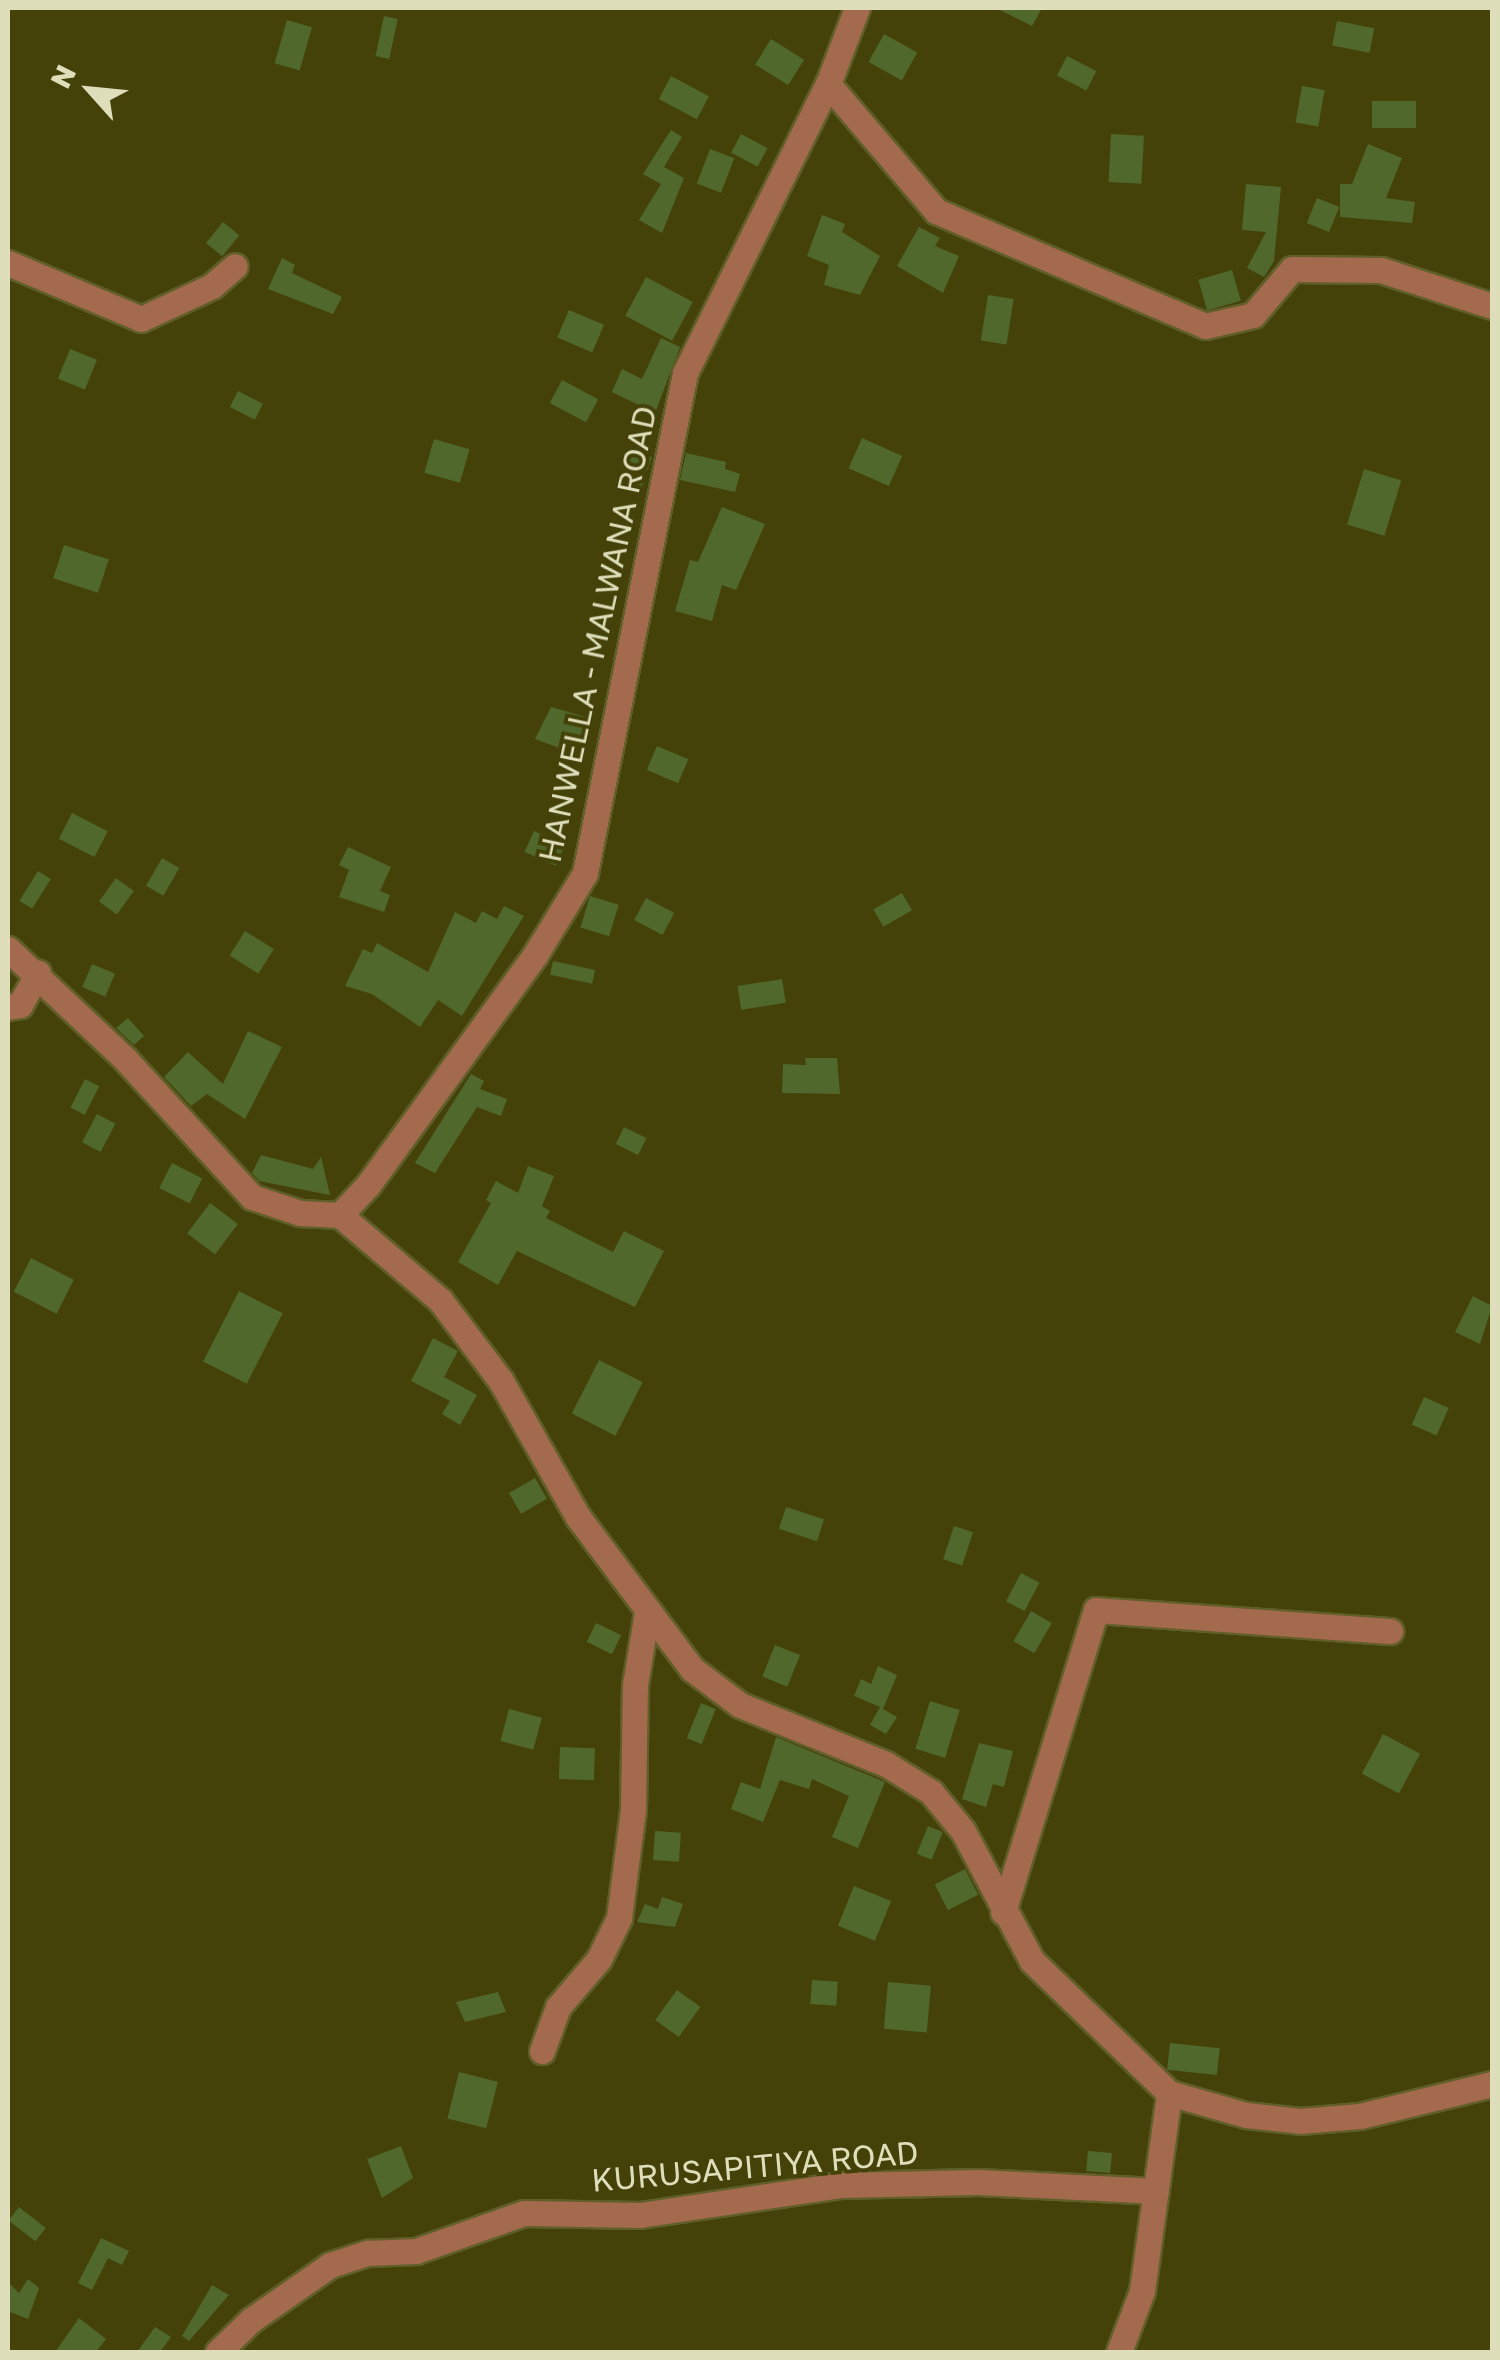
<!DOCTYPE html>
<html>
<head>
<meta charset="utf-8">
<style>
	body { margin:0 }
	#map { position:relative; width:1500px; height:2360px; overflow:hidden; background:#444209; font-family:"Golos Text",sans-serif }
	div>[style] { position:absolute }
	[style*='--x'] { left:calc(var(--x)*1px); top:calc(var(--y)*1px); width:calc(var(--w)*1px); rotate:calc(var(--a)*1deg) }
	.building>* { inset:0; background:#50682b; transform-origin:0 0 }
	.roads { filter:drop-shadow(2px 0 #605e29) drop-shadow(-2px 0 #605e29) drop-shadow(0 2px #605e29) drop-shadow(0 -2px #605e29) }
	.minor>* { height:25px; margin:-12.5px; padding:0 12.5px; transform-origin:12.5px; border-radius:12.5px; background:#a46a4d }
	span { translate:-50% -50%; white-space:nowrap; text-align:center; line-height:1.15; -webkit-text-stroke:8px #444209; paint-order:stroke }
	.street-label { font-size:32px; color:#dedebb }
	.frame { position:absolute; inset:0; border:10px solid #dedebb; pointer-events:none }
	.north { position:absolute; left:40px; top:40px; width:100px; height:100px; -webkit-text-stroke:8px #444209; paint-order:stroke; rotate:297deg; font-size:28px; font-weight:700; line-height:40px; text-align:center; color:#dedebb }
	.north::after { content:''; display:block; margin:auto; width:35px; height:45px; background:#dedebb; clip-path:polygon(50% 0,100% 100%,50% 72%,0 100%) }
</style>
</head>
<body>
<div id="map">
	<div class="building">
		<div style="clip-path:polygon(996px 8px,1042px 8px,1032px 26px)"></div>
		<div style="left:384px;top:16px;width:14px;height:41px;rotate:12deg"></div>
		<div style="left:287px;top:20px;width:26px;height:45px;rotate:16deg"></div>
		<div style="left:1337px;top:21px;width:38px;height:25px;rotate:11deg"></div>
		<div style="left:884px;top:34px;width:38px;height:32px;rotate:29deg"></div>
		<div style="left:771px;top:39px;width:39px;height:30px;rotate:32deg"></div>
		<div style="left:1067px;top:56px;width:33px;height:22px;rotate:27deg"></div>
		<div style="left:671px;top:76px;width:43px;height:26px;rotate:28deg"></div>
		<div style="left:1302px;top:86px;width:23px;height:37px;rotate:10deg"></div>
		<div style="left:1372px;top:101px;width:44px;height:27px"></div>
		<div style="clip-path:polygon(671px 130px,682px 137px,664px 167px,684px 178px,662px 233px,639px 220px,661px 184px,643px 174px)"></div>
		<div style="left:741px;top:134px;width:30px;height:21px;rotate:28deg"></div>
		<div style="left:1111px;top:134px;width:33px;height:48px;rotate:3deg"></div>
		<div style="clip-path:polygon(1368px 144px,1402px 158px,1386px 198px,1415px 202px,1412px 223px,1340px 217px,1340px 184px,1352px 184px)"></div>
		<div style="left:710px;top:149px;width:26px;height:37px;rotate:21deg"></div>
		<div style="clip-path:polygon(1246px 184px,1281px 187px,1274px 261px,1264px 277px,1247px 268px,1266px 232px,1242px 230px)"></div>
		<div style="left:1317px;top:198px;width:24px;height:27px;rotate:22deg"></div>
		<div style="clip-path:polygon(822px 215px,845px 224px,842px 232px,880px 256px,860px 295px,824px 285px,829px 265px,807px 256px)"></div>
		<div style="left:223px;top:222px;width:21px;height:27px;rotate:39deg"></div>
		<div style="clip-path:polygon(919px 227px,940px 238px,935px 246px,959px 256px,943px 293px,897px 266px)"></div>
		<div style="clip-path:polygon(282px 258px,295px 265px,292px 273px,342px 297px,333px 314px,268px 289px)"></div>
		<div style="left:1232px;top:270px;width:32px;height:35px;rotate:74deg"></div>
		<div style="left:646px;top:277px;width:53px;height:44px;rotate:28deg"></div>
		<div style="left:988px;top:295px;width:26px;height:46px;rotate:9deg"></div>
		<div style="left:569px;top:310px;width:38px;height:30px;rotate:23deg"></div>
		<div style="clip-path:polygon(661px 338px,680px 347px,655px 413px,612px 392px,622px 369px,642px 379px)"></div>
		<div style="left:70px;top:349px;width:29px;height:32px;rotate:22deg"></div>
		<div style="left:562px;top:380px;width:41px;height:26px;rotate:28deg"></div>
		<div style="left:238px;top:391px;width:28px;height:18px;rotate:27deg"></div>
		<div style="left:862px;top:438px;width:44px;height:33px;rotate:24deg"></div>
		<div style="left:434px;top:439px;width:37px;height:35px;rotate:16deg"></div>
		<div style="clip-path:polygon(631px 452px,652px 457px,639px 496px,621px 491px)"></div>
		<div style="clip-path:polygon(686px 453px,726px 462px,725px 469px,740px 474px,735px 492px,680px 480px)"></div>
		<div style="left:1364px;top:469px;width:39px;height:58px;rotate:17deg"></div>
		<div style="clip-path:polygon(722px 507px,765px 524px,736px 590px,722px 585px,712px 621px,675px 611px,690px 560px,698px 562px)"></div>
		<div style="left:64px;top:545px;width:47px;height:35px;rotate:18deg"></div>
		<div style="clip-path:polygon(551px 707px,590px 718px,585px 737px,575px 735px,570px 752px,535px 739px)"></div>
		<div style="left:657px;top:746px;width:34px;height:26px;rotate:23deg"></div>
		<div style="left:72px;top:813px;width:40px;height:29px;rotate:27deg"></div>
		<div style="left:534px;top:831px;width:34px;height:23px;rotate:24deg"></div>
		<div style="clip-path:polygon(348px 847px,391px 867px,380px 891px,390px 895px,384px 912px,339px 897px,349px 870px,339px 865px)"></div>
		<div style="left:162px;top:858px;width:20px;height:32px;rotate:30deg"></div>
		<div style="left:38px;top:871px;width:15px;height:35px;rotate:32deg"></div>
		<div style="left:116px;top:878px;width:22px;height:29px;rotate:36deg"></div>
		<div style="left:902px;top:893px;width:20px;height:33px;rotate:60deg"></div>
		<div style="left:590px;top:896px;width:30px;height:33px;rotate:17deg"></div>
		<div style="left:646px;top:898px;width:32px;height:25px;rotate:28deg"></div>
		<div style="clip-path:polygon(504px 906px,524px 916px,462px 1016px,438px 1000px,420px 1027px,372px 994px,345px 986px,363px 949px,372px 953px,377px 943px,428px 972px,455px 912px,476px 923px,482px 911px,497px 919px)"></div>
		<div style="left:245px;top:931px;width:34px;height:29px;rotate:32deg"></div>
		<div style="left:553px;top:961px;width:43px;height:14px;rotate:12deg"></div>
		<div style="left:92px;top:964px;width:25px;height:25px;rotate:23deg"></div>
		<div style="left:782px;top:979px;width:24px;height:45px;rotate:81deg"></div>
		<div style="clip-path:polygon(128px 1018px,144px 1036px,134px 1045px,116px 1028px)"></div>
		<div style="clip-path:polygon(248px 1031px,282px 1047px,245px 1119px,207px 1094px,191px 1106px,164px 1077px,188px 1052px,223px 1084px)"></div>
		<div style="clip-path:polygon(805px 1058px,837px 1058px,840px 1094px,782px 1093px,783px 1064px,806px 1065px)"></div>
		<div style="clip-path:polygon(471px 1074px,484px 1081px,480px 1089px,507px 1099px,501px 1116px,477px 1107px,435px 1173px,415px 1163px)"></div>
		<div style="left:85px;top:1079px;width:16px;height:32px;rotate:27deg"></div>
		<div style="left:97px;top:1114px;width:21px;height:32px;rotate:28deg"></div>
		<div style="left:624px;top:1127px;width:25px;height:19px;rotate:26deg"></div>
		<div style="clip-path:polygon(261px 1155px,313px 1169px,321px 1157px,330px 1195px,259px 1181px,252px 1173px)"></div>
		<div style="left:172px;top:1163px;width:34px;height:28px;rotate:27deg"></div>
		<div style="clip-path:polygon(528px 1166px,554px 1176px,542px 1206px,550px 1211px,546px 1218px,613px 1252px,624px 1231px,664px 1251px,635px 1307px,517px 1251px,498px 1285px,458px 1262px,491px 1203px,486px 1200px,496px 1181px,518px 1193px)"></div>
		<div style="left:210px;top:1203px;width:35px;height:38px;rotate:37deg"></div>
		<div style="left:31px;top:1258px;width:48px;height:38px;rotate:27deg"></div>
		<div style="left:239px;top:1291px;width:49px;height:79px;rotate:27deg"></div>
		<div style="clip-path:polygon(1473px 1296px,1492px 1306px,1480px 1344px,1455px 1332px)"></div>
		<div style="clip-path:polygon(433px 1338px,458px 1351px,444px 1377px,477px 1395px,460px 1425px,442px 1414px,450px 1401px,411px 1381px)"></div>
		<div style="left:599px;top:1360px;width:49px;height:60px;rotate:27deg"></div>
		<div style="left:1424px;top:1397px;width:27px;height:30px;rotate:24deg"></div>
		<div style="left:535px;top:1478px;width:24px;height:30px;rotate:60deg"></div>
		<div style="left:786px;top:1507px;width:40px;height:23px;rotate:18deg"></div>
		<div style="left:954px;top:1526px;width:20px;height:35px;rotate:18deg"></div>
		<div style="left:1021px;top:1573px;width:21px;height:32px;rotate:28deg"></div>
		<div style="left:1031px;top:1611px;width:24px;height:35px;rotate:30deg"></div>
		<div style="left:596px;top:1623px;width:28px;height:21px;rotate:26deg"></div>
		<div style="left:775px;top:1645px;width:27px;height:34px;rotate:22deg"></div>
		<div style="clip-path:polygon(878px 1666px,897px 1675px,883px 1709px,897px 1717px,886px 1734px,870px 1725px,880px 1707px,854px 1696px,861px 1679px,871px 1684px)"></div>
		<div style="left:930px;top:1701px;width:31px;height:50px;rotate:17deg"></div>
		<div style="left:701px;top:1703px;width:16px;height:38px;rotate:22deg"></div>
		<div style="left:509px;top:1709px;width:34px;height:33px;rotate:15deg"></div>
		<div style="left:1383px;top:1734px;width:42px;height:45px;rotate:28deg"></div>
		<div style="clip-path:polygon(776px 1737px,885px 1782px,858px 1848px,832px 1837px,849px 1796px,812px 1779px,809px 1789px,780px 1780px,763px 1822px,731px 1809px,741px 1782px,760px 1789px)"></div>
		<div style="clip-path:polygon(979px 1743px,1013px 1751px,1004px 1787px,993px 1784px,986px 1807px,962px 1799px)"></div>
		<div style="left:560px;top:1747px;width:35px;height:32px;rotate:2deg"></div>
		<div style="left:928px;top:1826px;width:16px;height:30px;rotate:22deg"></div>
		<div style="left:655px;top:1831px;width:26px;height:29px;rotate:4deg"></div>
		<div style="left:965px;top:1869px;width:29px;height:34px;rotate:63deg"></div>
		<div style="left:854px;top:1886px;width:40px;height:43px;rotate:22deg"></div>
		<div style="clip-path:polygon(662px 1897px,683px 1904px,675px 1927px,637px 1922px,645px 1904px,658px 1909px)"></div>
		<div style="left:812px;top:1980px;width:26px;height:24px;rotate:4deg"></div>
		<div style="left:888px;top:1982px;width:43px;height:47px;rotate:5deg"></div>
		<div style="left:677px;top:1990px;width:29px;height:37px;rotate:36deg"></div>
		<div style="clip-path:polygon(498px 1992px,506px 2012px,465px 2022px,456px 2002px)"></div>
		<div style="left:1170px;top:2043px;width:50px;height:27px;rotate:6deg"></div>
		<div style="left:459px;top:2072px;width:40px;height:48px;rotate:14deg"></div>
		<div style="clip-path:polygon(401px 2146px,413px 2178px,382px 2198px,367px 2159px)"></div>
		<div style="left:1088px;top:2151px;width:24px;height:20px;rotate:5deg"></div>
		<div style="left:19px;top:2207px;width:34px;height:17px;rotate:38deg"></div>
		<div style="clip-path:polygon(101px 2238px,129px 2251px,122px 2265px,108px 2258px,92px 2290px,78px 2283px)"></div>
		<div style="clip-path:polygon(28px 2279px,39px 2288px,28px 2319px,8px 2311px,8px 2282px,19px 2293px)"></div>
		<div style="clip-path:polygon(212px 2285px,229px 2295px,189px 2341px,182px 2336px)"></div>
		<div style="clip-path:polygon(79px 2318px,106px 2339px,96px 2352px,55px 2352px)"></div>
		<div style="clip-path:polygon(155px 2327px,171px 2337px,160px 2352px,137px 2352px)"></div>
	</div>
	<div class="roads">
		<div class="minor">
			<div style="--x:828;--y:84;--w:167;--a:49.6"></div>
			<div style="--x:936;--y:211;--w:293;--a:23.1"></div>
			<div style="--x:1205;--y:326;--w:49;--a:-12.9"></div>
			<div style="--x:1253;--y:315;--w:60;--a:-49.7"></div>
			<div style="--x:1292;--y:269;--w:89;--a:0.6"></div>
			<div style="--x:1381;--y:270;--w:117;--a:18"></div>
			<div style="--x:8;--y:263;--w:144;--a:22.8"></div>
			<div style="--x:141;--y:319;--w:78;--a:-24.9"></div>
			<div style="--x:212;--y:286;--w:30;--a:-41"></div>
			<div style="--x:8;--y:949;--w:162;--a:43.2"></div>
			<div style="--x:126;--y:1060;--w:186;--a:47.4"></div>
			<div style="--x:252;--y:1197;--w:51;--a:18.4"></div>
			<div style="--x:300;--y:1213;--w:40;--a:2.9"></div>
			<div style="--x:340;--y:1215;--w:41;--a:-47"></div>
			<div style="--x:368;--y:1185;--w:284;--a:-54"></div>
			<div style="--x:535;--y:955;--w:96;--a:-58.6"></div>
			<div style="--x:585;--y:873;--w:510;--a:-78.69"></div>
			<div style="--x:685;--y:373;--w:322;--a:-63.7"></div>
			<div style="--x:828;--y:84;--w:81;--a:-69.1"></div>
			<div style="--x:8;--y:1007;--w:12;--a:-9"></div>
			<div style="--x:20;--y:1005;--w:37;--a:-61"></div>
			<div style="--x:340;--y:1215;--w:131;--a:40.4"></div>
			<div style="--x:440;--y:1300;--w:101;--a:53"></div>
			<div style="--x:501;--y:1381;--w:156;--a:60.5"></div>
			<div style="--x:578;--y:1517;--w:190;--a:53.1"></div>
			<div style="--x:692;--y:1669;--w:60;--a:36.9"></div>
			<div style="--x:740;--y:1705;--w:157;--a:22"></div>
			<div style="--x:886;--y:1764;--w:53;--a:31.9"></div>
			<div style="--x:931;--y:1792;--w:50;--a:50.6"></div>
			<div style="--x:963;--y:1831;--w:147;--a:62"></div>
			<div style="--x:1032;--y:1961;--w:190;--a:43.9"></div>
			<div style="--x:1169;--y:2093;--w:80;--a:15.9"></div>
			<div style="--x:1246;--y:2115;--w:54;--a:6.3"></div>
			<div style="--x:1300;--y:2121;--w:60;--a:-4.8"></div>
			<div style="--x:1360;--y:2116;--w:136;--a:-13.6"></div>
			<div style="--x:1003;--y:1912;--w:316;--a:-72.9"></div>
			<div style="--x:1096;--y:1610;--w:295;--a:4.1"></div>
			<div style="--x:542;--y:2051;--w:47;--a:-70"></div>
			<div style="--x:558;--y:2007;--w:63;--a:-49.5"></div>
			<div style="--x:599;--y:1959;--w:46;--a:-64"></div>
			<div style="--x:619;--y:1918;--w:109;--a:-82.6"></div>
			<div style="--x:633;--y:1810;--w:125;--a:-89.1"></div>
			<div style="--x:635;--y:1685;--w:74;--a:-80.7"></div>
			<div style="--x:218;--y:2352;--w:46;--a:-44.1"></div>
			<div style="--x:251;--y:2320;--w:96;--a:-34.8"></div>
			<div style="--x:330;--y:2265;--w:40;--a:-18"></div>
			<div style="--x:368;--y:2253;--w:48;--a:-2.4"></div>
			<div style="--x:416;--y:2251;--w:114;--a:-19.4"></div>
			<div style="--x:524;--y:2213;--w:116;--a:1"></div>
			<div style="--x:640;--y:2215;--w:202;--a:-8.5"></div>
			<div style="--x:840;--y:2185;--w:138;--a:-1.2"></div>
			<div style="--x:978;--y:2182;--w:178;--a:2.9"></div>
			<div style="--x:1119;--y:2352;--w:65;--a:-69.3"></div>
			<div style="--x:1142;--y:2291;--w:200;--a:-82.2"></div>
		</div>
	</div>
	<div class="street-label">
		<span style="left:597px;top:634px;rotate:-78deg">HANWELLA - MALWANA ROAD</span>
		<span style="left:755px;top:2166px;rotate:-5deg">KURUSAPITIYA ROAD</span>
	</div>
	<div class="frame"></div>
	<div class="north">N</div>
</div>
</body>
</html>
